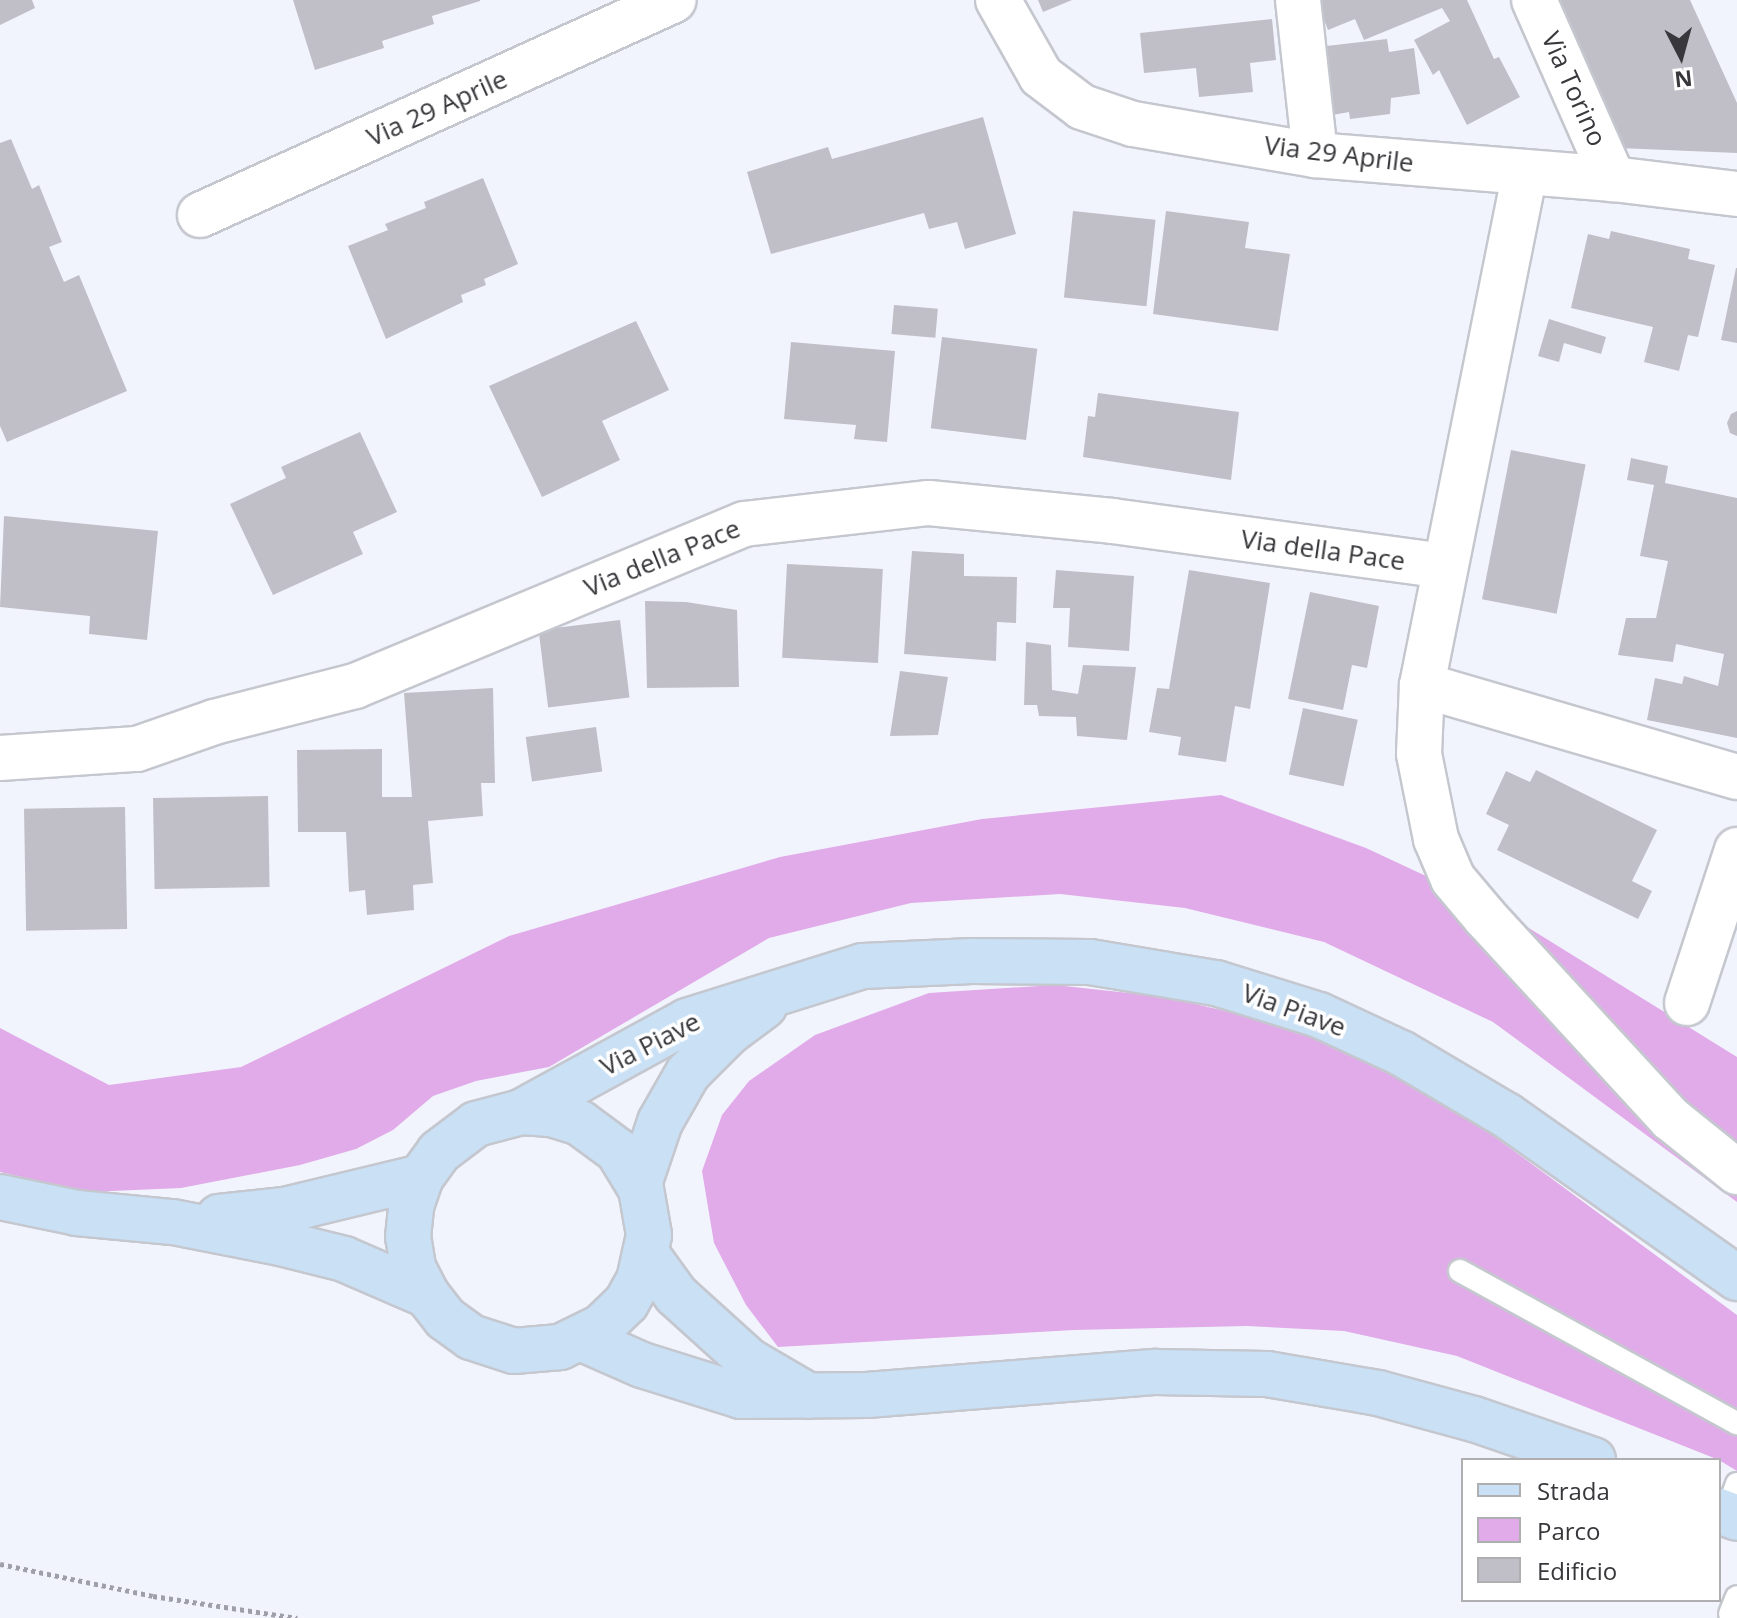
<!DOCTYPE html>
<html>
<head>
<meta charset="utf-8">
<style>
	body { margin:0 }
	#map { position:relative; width:1737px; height:1618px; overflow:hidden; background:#f2f4fd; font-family:"Open Sans",sans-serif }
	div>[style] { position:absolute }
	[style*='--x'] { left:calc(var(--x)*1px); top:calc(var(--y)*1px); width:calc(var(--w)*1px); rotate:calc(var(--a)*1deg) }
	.green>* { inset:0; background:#e1abe9 }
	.building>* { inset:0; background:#c0bec6; transform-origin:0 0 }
	.path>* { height:5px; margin-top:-2.5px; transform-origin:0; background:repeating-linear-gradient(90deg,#9fa0a7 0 4px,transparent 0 8px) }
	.roads { filter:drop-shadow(2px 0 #c5c7cf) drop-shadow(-2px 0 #c5c7cf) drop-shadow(0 2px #c5c7cf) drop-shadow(0 -2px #c5c7cf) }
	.lane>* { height:22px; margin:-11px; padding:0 11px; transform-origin:11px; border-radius:11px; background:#fff }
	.street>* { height:44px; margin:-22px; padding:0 22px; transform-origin:22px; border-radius:22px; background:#fff }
	.secondary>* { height:44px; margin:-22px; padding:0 22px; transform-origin:22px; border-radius:22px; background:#c9e0f5 }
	span { translate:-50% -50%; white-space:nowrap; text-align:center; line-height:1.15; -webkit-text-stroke:7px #fff; paint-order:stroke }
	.street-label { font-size:26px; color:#38383c }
	.legend { position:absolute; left:1461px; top:1458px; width:260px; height:144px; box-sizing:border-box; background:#fff; border:2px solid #afafb1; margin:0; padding:10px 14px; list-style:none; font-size:24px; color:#38383c }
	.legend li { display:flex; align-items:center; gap:16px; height:40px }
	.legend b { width:40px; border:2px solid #afafb1 }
	.north { position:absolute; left:1641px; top:16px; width:80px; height:80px; -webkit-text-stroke:6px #fff; paint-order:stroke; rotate:174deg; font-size:22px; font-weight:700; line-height:32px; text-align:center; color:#38383c }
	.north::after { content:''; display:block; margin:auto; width:28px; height:36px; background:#38383c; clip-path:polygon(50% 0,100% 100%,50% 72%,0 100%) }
</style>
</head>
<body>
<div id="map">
	<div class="green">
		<div style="clip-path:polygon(1221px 795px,1366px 848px,1503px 912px,1737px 1057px,1737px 1202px,1493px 1022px,1324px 942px,1185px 908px,1060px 894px,911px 903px,769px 938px,549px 1067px,476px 1081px,433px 1096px,393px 1130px,356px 1149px,300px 1165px,181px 1188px,89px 1192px,0 1172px,0 1028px,109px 1085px,241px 1067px,509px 936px,780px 857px,982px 819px)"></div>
		<div style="clip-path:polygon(1055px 985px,1166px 997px,1288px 1026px,1446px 1101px,1737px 1315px,1737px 1471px,1719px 1460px,1457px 1356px,1344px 1331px,1247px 1326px,1074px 1330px,778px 1347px,746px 1305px,714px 1243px,702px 1171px,722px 1115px,749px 1081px,815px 1035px,929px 993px)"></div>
	</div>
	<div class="building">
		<div style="clip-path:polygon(0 0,32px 0,35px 8px,0 25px)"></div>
		<div style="clip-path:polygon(293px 0,480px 0,480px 1px,432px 16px,434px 24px,382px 41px,384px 48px,315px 70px)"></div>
		<div style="clip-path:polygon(1038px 0,1072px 0,1043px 12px)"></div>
		<div style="clip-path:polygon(1316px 0,1467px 0,1494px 59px,1499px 57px,1520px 97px,1467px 125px,1439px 70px,1433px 75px,1414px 40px,1450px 21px,1442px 8px,1364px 40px,1355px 19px,1328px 30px)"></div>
		<div style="clip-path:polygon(1552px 0,1690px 0,1737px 103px,1737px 153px,1619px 148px)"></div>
		<div style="clip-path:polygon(1272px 19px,1276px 60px,1250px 63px,1253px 92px,1199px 97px,1196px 68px,1144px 73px,1140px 33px)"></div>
		<div style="clip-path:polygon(1387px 39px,1389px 52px,1414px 48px,1420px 94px,1391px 98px,1390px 114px,1350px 119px,1349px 112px,1327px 116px,1318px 47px)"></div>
		<div style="clip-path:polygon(983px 117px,1016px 234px,965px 249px,957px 222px,929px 229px,924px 213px,771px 254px,747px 172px,828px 147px,832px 159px)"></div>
		<div style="clip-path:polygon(11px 139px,32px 189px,39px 185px,62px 242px,49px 247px,64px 282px,79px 275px,127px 391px,7px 442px,0 426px,0 143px)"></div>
		<div style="clip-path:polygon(483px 178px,518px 264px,484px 279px,486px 285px,461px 295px,463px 302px,386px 339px,348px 246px,388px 230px,385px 224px,426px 208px,424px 202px)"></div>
		<div style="left:1073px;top:211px;width:83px;height:87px;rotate:6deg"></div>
		<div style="clip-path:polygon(1166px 211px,1249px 222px,1245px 248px,1290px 254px,1278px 331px,1153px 314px)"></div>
		<div style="clip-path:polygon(1611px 231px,1690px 249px,1688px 259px,1715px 265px,1698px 337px,1688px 335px,1679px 371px,1644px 362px,1653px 327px,1571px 308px,1588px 234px,1609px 239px)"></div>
		<div style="clip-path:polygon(1736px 268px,1737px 268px,1737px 343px,1721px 340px)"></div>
		<div style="left:894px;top:305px;width:44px;height:29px;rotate:5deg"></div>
		<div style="clip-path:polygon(1549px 319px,1606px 337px,1601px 354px,1564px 343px,1559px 362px,1538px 356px)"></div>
		<div style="clip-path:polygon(636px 321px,669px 390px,602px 421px,620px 460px,542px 497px,489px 386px)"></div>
		<div style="left:942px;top:337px;width:96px;height:92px;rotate:7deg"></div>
		<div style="clip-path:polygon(791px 342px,895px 351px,887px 442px,854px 439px,856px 425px,784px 419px)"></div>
		<div style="clip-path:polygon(1098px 393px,1239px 412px,1231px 480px,1083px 457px,1088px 416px,1095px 417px)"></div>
		<div style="clip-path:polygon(1737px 411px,1737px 436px,1730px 433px,1727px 423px,1731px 414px)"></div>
		<div style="clip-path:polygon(360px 432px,397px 512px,353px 532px,363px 554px,273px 595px,230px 504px,286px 478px,281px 467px)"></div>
		<div style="left:1511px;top:450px;width:76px;height:152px;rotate:11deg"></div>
		<div style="clip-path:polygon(1631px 458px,1668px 466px,1665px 483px,1737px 498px,1737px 738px,1647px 720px,1655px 678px,1682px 684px,1684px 676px,1718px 686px,1724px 654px,1676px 644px,1673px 662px,1618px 655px,1626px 618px,1656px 618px,1668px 561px,1640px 556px,1654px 485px,1627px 480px)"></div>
		<div style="clip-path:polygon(4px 516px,158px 531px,147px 640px,89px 634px,90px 616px,0 607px)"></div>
		<div style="clip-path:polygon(912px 551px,964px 554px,964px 576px,1017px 577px,1016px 623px,997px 622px,996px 661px,904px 654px)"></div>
		<div style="left:787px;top:564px;width:96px;height:94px;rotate:3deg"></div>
		<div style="clip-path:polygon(1056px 570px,1134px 576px,1129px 651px,1068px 647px,1070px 608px,1053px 608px)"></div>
		<div style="clip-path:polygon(1189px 570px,1270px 583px,1250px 709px,1235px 706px,1226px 762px,1178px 755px,1181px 737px,1149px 732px,1157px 688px,1169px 689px)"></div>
		<div style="clip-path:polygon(1310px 592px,1379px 606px,1367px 668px,1352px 665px,1343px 710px,1288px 699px)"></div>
		<div style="clip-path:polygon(645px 601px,686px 602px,737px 610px,739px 687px,647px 688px)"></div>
		<div style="left:620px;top:620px;width:78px;height:82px;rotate:83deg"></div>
		<div style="clip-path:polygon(1026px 642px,1051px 645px,1052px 690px,1078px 694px,1083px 665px,1136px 667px,1127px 740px,1077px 736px,1076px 717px,1039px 716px,1037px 705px,1024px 705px)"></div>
		<div style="clip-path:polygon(900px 671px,948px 677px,938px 735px,890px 736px)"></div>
		<div style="clip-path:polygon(493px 688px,495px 783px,481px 783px,483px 816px,428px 821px,433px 883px,413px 885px,414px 910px,367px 915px,365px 890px,349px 892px,346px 832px,298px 832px,297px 750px,382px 749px,382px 797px,412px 797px,404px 693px)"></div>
		<div style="left:1303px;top:708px;width:56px;height:68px;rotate:12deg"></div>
		<div style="left:596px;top:727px;width:45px;height:71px;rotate:82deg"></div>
		<div style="clip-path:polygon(1536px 770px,1657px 830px,1632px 881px,1652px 891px,1638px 919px,1497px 850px,1509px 825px,1486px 814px,1506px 771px,1530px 782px)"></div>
		<div style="left:268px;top:796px;width:91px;height:115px;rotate:89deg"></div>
		<div style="left:125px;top:807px;width:122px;height:101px;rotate:89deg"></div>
	</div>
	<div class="path">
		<div style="--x:0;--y:1564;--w:156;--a:11.8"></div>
		<div style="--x:153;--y:1596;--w:146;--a:8.7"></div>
	</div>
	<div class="roads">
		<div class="lane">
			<div style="--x:1460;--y:1271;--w:316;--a:28.8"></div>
			<div style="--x:1726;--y:1514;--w:32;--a:-70"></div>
			<div style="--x:1730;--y:1614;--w:18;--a:-68"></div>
		</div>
		<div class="street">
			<div style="--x:998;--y:0;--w:87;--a:60.5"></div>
			<div style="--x:1041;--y:76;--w:51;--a:37.1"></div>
			<div style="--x:1082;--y:107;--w:54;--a:18.4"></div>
			<div style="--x:1133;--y:124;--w:185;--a:9.7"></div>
			<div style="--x:1315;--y:155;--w:299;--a:4.6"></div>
			<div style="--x:1613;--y:179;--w:125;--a:6.9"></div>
			<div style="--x:1298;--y:0;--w:156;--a:83.7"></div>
			<div style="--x:1534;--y:0;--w:196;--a:66.2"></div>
			<div style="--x:1525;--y:172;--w:523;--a:101.35"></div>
			<div style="--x:1422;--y:685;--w:69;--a:92.5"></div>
			<div style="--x:1419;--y:754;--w:87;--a:78.7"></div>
			<div style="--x:1436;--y:839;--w:43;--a:67"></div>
			<div style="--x:1453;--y:879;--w:50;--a:49.9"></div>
			<div style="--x:1485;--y:917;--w:275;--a:47.4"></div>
			<div style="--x:1671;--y:1119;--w:85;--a:38.8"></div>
			<div style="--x:200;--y:215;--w:520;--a:-24.4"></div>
			<div style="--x:1422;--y:685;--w:328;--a:16.3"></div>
			<div style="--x:0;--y:758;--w:137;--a:-3.8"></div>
			<div style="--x:137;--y:749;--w:82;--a:-19.3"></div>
			<div style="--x:214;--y:722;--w:146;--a:-14.3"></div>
			<div style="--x:355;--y:686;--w:421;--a:-22.6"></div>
			<div style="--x:744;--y:524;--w:186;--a:-6.5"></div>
			<div style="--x:929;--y:503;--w:184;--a:5.6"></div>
			<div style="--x:1112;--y:521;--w:334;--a:7.7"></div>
			<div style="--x:1687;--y:1003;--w:161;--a:-71.9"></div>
		</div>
		<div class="secondary">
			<div style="--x:521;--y:1112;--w:30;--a:4"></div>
			<div style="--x:551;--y:1114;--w:30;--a:17"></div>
			<div style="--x:580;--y:1123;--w:47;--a:36.4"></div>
			<div style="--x:618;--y:1151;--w:44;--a:58.8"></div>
			<div style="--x:641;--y:1189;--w:47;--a:80.1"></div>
			<div style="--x:649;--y:1235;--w:46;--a:102.5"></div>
			<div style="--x:639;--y:1280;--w:26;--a:119"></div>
			<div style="--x:626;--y:1303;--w:35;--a:136"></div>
			<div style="--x:601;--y:1327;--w:46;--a:154"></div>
			<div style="--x:560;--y:1347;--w:46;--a:175"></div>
			<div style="--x:514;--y:1351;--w:45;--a:-162"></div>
			<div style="--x:471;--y:1337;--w:32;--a:-144"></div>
			<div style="--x:445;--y:1318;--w:29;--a:-128"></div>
			<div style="--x:427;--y:1295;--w:31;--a:-117"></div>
			<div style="--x:413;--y:1267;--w:30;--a:-99"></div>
			<div style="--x:408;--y:1237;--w:31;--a:-84"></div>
			<div style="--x:411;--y:1206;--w:31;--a:-71"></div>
			<div style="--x:421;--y:1177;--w:31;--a:-54"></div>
			<div style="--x:439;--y:1152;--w:46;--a:-37.1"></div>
			<div style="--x:476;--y:1124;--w:47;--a:-14.9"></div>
			<div style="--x:521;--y:1112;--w:189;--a:-28.7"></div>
			<div style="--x:687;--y:1021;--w:184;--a:-17.4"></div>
			<div style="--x:863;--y:966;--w:109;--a:-2.6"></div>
			<div style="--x:972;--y:961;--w:118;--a:0.5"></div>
			<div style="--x:1090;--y:962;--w:128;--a:9.5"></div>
			<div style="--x:1216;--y:983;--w:108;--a:17.3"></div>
			<div style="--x:1319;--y:1015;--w:90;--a:24.9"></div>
			<div style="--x:1401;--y:1053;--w:122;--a:30.6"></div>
			<div style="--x:1506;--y:1115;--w:283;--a:35.2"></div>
			<div style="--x:639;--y:1184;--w:65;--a:-71.3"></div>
			<div style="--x:660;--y:1122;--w:56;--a:-60.3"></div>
			<div style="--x:688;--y:1073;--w:58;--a:-45"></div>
			<div style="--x:729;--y:1032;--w:44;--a:-36.6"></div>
			<div style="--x:0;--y:1197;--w:79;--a:11.7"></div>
			<div style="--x:77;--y:1213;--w:96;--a:5.4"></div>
			<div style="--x:173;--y:1222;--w:109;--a:11.1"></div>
			<div style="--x:280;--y:1243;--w:66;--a:14"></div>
			<div style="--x:344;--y:1259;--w:90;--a:23.4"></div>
			<div style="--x:219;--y:1217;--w:66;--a:-6.1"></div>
			<div style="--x:285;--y:1210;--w:140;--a:-13.6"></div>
			<div style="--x:647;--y:1255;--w:49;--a:54.1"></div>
			<div style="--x:676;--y:1295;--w:98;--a:42.1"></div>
			<div style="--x:749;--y:1361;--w:69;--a:30.3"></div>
			<div style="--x:583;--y:1339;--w:64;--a:23.8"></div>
			<div style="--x:642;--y:1365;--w:104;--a:17.4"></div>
			<div style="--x:741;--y:1396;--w:126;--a:-0.5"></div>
			<div style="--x:867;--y:1395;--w:290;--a:-4.6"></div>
			<div style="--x:1156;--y:1372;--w:111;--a:1"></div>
			<div style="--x:1267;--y:1374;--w:113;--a:9.7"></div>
			<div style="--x:1378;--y:1393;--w:99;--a:15.2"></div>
			<div style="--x:1474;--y:1419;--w:126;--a:19"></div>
			<div style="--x:1719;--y:1511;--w:19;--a:21"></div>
		</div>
	</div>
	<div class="street-label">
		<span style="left:1574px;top:89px;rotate:66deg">Via Torino</span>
		<span style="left:437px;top:108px;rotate:-24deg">Via 29 Aprile</span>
		<span style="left:1339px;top:154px;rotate:7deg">Via 29 Aprile</span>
		<span style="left:1323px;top:550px;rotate:8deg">Via della Pace</span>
		<span style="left:662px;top:558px;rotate:-22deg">Via della Pace</span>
		<span style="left:1294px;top:1010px;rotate:20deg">Via Piave</span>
		<span style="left:650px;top:1044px;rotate:-27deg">Via Piave</span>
	</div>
	<ul class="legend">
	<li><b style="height:10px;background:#c9e0f5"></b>Strada</li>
	<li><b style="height:22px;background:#e1abe9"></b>Parco</li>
	<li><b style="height:22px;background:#c0bec6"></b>Edificio</li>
	</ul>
	<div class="north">N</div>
</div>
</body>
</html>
